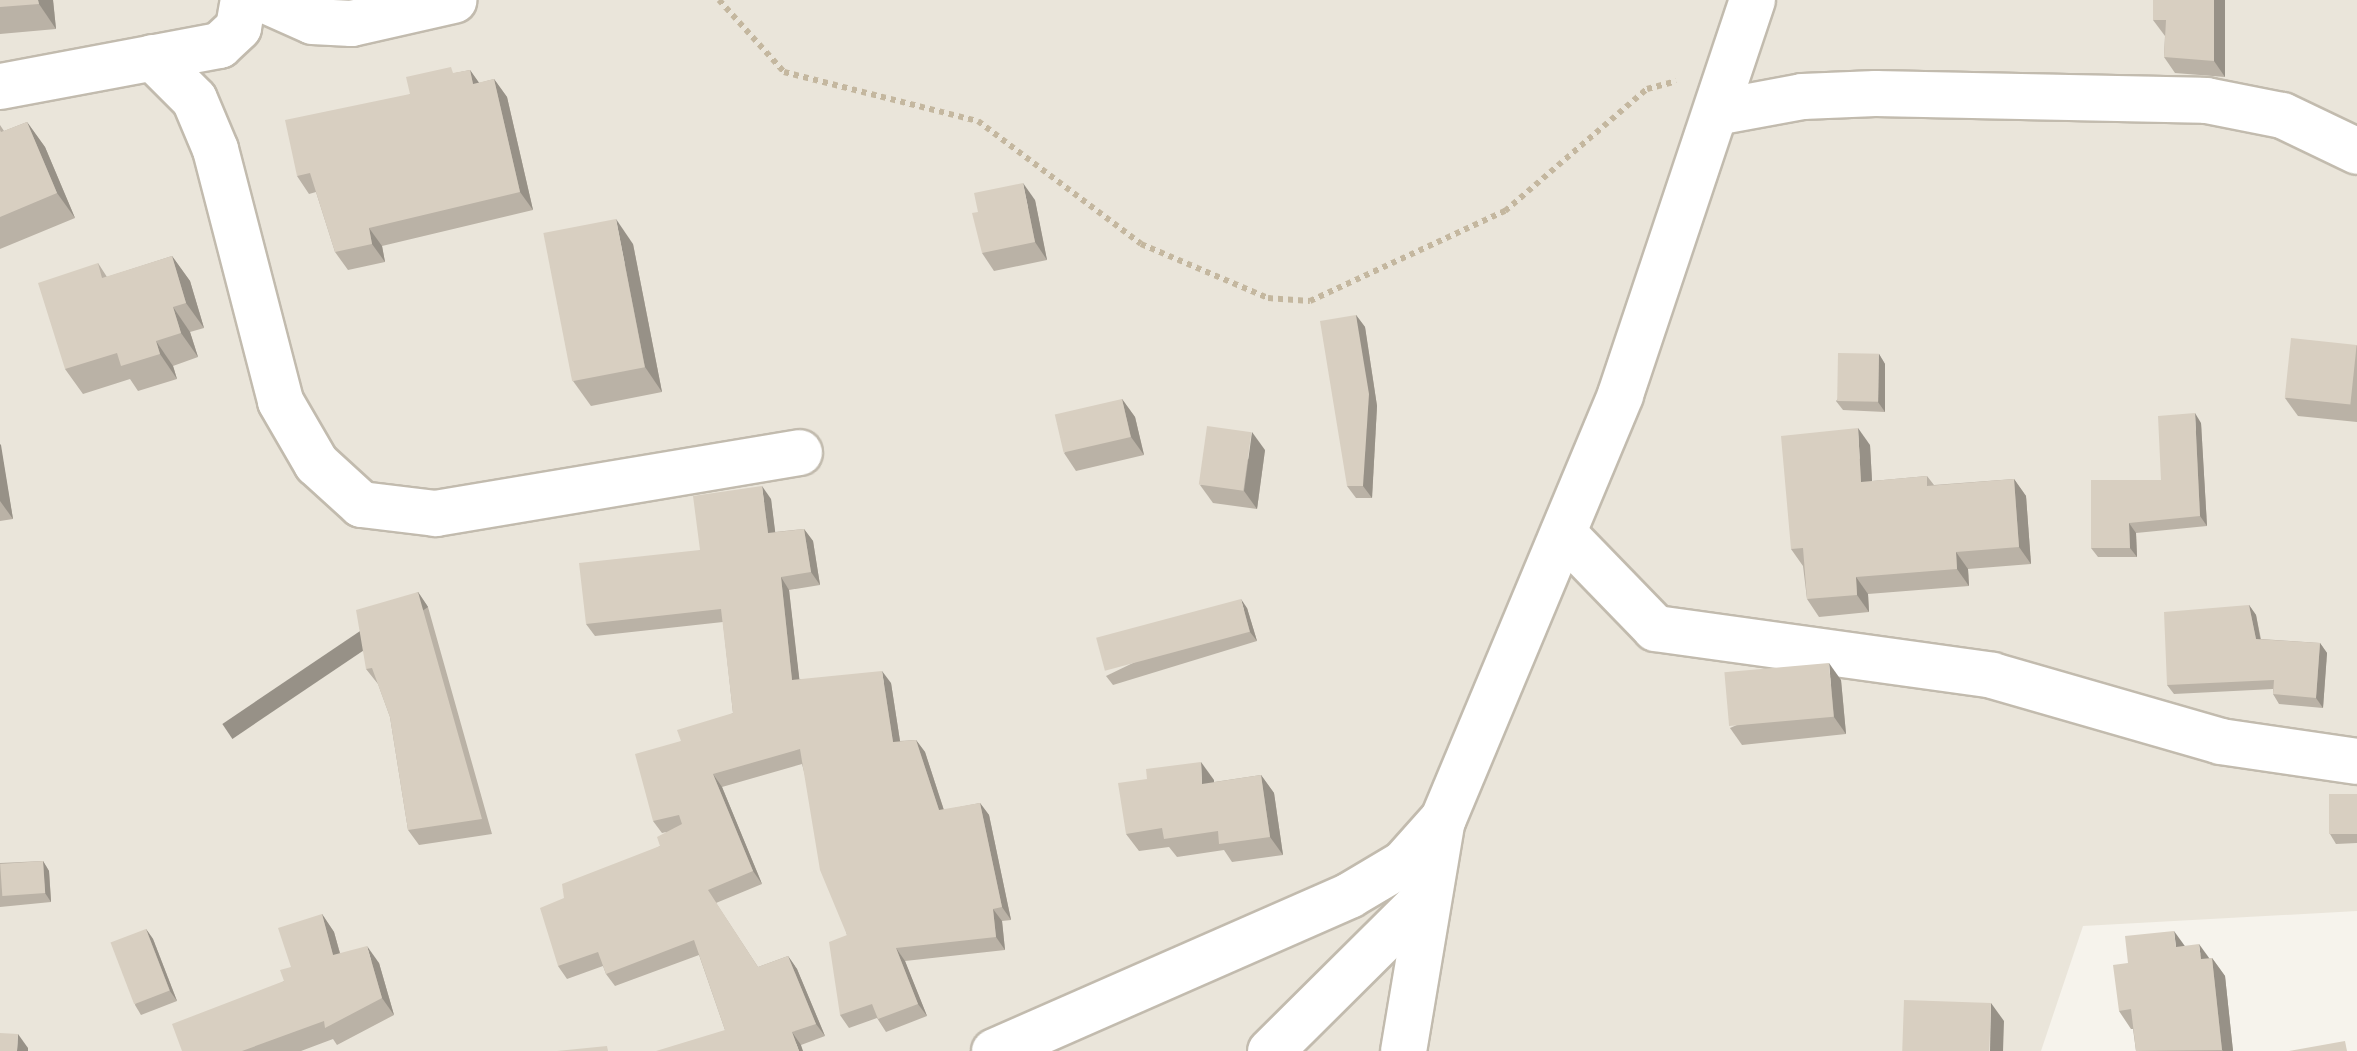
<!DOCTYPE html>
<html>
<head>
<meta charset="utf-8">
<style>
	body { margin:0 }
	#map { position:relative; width:2357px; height:1051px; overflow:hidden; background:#f6f3ec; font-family:Mulish,sans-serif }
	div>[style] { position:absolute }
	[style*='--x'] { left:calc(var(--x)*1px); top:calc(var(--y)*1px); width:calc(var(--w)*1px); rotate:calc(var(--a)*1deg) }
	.residential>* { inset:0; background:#eae5da }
	.path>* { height:6px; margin-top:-3px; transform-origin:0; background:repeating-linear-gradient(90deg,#c4b79f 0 5px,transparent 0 10px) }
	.roads { filter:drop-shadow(2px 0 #c2bbae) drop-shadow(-2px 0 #c2bbae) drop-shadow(0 2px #c2bbae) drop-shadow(0 -2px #c2bbae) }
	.minor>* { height:45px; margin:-22.5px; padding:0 22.5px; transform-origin:22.5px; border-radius:22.5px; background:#fff }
	.wall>* { inset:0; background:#bab2a6 }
	.shaded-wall>* { inset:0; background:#979187; transform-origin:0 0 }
	.building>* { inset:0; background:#d8cfc1; transform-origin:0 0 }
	span { translate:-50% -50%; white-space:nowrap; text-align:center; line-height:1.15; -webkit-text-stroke:9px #fff; paint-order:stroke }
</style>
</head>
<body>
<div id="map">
	<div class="residential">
		<div style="clip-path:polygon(0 0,2357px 0,2357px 911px,2083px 926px,2041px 1051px,0 1051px)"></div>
	</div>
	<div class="path">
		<div style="--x:719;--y:0;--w:97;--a:47.9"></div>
		<div style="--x:784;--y:72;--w:200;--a:14.2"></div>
		<div style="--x:978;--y:121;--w:204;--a:37"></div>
		<div style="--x:1141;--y:244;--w:138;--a:23"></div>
		<div style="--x:1268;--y:298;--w:42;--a:4.1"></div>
		<div style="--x:1310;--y:301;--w:215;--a:-24.8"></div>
		<div style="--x:1505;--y:211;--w:187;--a:-40.7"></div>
		<div style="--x:1647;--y:89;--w:30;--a:-15"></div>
	</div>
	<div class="roads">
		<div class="minor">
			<div style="--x:265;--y:0;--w:51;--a:24.1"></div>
			<div style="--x:312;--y:21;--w:39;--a:3"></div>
			<div style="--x:351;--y:23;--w:105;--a:-12.7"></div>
			<div style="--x:152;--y:57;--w:59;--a:45"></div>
			<div style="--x:194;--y:99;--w:54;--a:67.2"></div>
			<div style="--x:215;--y:149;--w:260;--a:75.5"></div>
			<div style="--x:280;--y:401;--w:72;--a:59.9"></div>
			<div style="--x:316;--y:463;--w:61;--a:42.3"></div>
			<div style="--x:361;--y:504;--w:75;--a:6.9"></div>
			<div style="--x:435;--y:513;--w:369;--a:-9.5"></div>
			<div style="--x:0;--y:86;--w:223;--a:-10.6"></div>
			<div style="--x:219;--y:45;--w:26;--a:-43"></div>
			<div style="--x:238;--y:27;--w:27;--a:-80"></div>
			<div style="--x:1716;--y:112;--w:87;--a:-10.5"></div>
			<div style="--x:1802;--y:96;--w:73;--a:-2.4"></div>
			<div style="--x:1875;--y:93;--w:331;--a:1.2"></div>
			<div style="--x:2206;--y:100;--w:77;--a:11.2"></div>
			<div style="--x:2282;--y:115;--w:83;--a:25.6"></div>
			<div style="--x:1563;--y:533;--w:132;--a:45.9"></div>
			<div style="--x:1655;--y:628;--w:340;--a:7.9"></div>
			<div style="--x:1992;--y:675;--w:237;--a:16.1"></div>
			<div style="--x:2220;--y:741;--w:138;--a:8.3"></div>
			<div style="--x:994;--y:1051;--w:388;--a:-23.7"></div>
			<div style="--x:1349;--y:895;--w:63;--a:-30.7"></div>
			<div style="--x:1403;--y:863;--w:60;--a:-48.4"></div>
			<div style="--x:1443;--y:818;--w:459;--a:-67.3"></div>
			<div style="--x:1620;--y:394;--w:416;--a:-71.5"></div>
			<div style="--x:1270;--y:1051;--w:218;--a:-44.8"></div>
			<div style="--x:1403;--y:1051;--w:229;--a:-80.5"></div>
		</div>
	</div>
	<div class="wall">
		<div style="clip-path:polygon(0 0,53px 0,56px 29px,0 34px)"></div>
		<div style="clip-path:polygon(2225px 0,2225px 77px,2175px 73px,2164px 57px,2165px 36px,2153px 20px)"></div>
		<div style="clip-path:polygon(470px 70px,479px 83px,494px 79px,507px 97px,533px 210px,382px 246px,385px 262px,348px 270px,335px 252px,316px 192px,309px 194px,297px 176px,410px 94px,455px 73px)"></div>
		<div style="clip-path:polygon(27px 122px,45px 147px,75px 218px,0 249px,0 125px,4px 131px)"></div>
		<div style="clip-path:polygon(1035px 200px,1047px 260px,994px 271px,982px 253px)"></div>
		<div style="clip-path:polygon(633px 244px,662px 392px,591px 406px,573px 381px)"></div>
		<div style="clip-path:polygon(172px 256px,190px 281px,204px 328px,190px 332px,198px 357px,173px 366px,177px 379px,138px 391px,130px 379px,83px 394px,65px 369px,98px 263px,107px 277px)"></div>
		<div style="clip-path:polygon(1356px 315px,1365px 327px,1377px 406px,1372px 498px,1356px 498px,1347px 486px)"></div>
		<div style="clip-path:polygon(2357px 345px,2357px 422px,2298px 416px,2285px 398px)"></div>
		<div style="clip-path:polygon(1879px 354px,1885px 364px,1885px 412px,1843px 410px,1836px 401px)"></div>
		<div style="clip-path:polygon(1122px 399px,1135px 417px,1144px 455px,1076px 471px,1064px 453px)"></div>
		<div style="clip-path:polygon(2201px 423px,2207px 526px,2136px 533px,2137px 557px,2098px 557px,2091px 548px,2161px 480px)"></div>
		<div style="clip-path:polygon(0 444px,13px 519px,0 521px)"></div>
		<div style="clip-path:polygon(1870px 445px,1872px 481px,1927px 476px,1934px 485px,2014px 479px,2026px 496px,2031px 564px,1968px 569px,1969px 586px,1868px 594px,1869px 612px,1819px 617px,1807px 599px,1803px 566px,1791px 549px)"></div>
		<div style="clip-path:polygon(1265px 450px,1257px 509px,1213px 503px,1200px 485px)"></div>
		<div style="clip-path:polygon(771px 499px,775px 532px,804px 529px,813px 541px,820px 585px,789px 590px,799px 679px,891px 683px,900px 741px,916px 740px,925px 752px,944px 810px,980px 803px,989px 815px,1011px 920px,1002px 921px,1005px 950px,905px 961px,927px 1016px,886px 1032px,877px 1018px,849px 1028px,840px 1015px,847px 935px,802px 764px,722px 787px,762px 884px,716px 903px,758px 967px,788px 956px,797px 969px,825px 1036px,801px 1045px,725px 1030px,699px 955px,615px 986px,606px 974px,603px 966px,567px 979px,558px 966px,564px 898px,660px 846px,666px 832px,662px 833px,653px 821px,681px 741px,733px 713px,723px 622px,595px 636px,586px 624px,700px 550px)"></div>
		<div style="clip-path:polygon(418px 592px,428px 607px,492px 834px,419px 845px,408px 830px,390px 717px,378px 684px,366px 669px)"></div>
		<div style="clip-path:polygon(2249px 605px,2256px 615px,2261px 639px,2320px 643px,2327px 653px,2323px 708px,2279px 704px,2273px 694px,2273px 689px,2174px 694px,2167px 685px)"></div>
		<div style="clip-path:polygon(1247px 608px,1257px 641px,1113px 685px,1106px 676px)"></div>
		<div style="clip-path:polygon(1841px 680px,1846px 734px,1742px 745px,1730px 728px)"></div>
		<div style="clip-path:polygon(1261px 775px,1274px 793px,1283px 855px,1232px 862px,1224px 850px,1177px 857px,1169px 847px,1139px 851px,1126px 834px,1214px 780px,1214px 782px)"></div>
		<div style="clip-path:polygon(2357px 794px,2357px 843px,2336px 844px,2330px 834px)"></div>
		<div style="clip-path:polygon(43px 861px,49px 871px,51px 902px,0 907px,0 863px)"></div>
		<div style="clip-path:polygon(322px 914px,334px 932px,340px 953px,379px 963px,394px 1015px,337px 1045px,333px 1039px,301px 1051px,182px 1051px,284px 981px)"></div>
		<div style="clip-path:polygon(146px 929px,153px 939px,177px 1001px,141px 1015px,135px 1005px)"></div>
		<div style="clip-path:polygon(2185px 946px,2209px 959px,2212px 958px,2225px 976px,2233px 1051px,2136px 1051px,2133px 1029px,2131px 1029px,2119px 1011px,2128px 963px)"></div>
	</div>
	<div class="shaded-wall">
		<div style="clip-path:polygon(38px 0,53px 0,56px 29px,39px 4px)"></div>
		<div style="clip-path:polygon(2214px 0,2225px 0,2225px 77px,2214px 61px)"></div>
		<div style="clip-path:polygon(470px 70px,482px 87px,473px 84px)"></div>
		<div style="clip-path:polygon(494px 79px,507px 97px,533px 210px,520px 192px)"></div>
		<div style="clip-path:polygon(27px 122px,45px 147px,75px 218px,57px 193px)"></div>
		<div style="clip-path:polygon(1023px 183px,1035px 200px,1047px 260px,1035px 242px)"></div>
		<div style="clip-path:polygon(616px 219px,633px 244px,662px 392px,645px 367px)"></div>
		<div style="clip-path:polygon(369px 228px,382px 246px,385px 262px,372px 244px)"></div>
		<div style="clip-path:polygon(172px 256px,190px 281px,204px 328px,186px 303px)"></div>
		<div style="clip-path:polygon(173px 307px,190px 332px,198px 357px,181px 333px)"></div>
		<div style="clip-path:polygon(1356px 315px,1365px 327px,1377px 406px,1372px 498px,1363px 486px)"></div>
		<div style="clip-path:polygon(156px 341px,173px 366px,177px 379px,160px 354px)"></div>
		<div style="clip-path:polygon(1879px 354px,1885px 364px,1885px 412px,1878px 402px)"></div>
		<div style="clip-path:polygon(1122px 399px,1135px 417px,1144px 455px,1131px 437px)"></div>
		<div style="clip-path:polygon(2195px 413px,2201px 423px,2207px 526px,2200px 516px)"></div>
		<div style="clip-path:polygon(1858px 428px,1870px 445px,1873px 499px,1861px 482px)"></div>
		<div style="clip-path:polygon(1252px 432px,1265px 450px,1257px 509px,1244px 491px)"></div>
		<div style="clip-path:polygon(0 444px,1px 445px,13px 519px,0 501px)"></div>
		<div style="clip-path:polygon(2014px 479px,2026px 496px,2031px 564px,2019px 547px)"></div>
		<div style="clip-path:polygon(762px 486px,771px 499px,777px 546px,768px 533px)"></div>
		<div style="clip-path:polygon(2129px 523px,2136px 533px,2137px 557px,2130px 548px)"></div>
		<div style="clip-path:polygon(804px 529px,813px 541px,820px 585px,811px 572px)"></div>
		<div style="clip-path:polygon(1956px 552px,1968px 569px,1969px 586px,1957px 569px)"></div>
		<div style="clip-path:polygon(781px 577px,789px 590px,801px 693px,792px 680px)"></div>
		<div style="clip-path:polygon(1856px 577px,1868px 594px,1869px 612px,1857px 595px)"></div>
		<div style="left:418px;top:592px;width:18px;height:236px;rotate:56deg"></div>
		<div style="clip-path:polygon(1241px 599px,1247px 608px,1257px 641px,1250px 632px)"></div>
		<div style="clip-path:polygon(2249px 605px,2256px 615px,2262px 648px,2256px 639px)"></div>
		<div style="clip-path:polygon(2320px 643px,2327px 653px,2323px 708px,2316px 698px)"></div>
		<div style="clip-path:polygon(1829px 663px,1841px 680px,1846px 734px,1834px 717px)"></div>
		<div style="clip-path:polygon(882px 671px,891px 683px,902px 754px,893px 742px)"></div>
		<div style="clip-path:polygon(916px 740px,925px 752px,948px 823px,939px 810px)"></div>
		<div style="clip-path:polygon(1201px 762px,1214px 780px,1214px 802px,1202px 784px)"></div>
		<div style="clip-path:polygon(713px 774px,722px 787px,762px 884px,753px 871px)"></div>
		<div style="clip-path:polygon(1261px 775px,1274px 793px,1283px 855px,1270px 837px)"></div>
		<div style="clip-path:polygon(980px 803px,989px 815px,1011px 920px,1002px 907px)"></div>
		<div style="clip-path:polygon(43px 861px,49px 871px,51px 902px,45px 893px)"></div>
		<div style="clip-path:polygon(993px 909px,1002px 921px,1005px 950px,996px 937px)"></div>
		<div style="clip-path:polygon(322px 914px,334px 932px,345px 972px,333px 955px)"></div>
		<div style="clip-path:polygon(146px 929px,153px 939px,177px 1001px,170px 991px)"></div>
		<div style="clip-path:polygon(2174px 931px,2187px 949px,2176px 947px)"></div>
		<div style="clip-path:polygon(2199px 944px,2212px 962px,2201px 959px)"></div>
		<div style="clip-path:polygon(367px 946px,379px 963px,394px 1015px,382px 998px)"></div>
		<div style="clip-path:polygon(896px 948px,905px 961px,927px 1016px,918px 1004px)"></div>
		<div style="clip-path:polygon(788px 956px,797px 969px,825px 1036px,816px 1024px)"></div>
		<div style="clip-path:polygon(2212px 958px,2225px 976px,2233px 1051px,2223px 1051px,2222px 1050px)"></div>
		<div style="clip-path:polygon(1991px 1003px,2004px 1021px,2003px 1051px,1990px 1051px)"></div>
		<div style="clip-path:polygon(792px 1032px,801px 1045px,803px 1051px,799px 1051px)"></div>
		<div style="clip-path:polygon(18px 1034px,28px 1048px,28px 1051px,17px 1051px)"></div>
	</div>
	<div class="building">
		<div style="clip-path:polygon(0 0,38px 0,39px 4px,0 7px)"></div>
		<div style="clip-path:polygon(2153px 0,2214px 0,2214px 61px,2164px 57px,2166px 20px,2153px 20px)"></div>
		<div style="clip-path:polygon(451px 67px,453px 73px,470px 70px,473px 84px,494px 79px,520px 192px,369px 228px,372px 244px,335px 252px,310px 173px,297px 176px,285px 120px,410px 94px,406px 77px)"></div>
		<div style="clip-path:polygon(27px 122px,57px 193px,0 217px,0 130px,1px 132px)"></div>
		<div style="clip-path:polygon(1023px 183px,1035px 242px,982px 253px,972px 213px,978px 212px,974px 193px)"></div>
		<div style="left:616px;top:219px;width:151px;height:74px;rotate:79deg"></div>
		<div style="clip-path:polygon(172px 256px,186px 303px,173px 307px,181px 333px,156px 341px,160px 354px,121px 366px,117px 353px,65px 369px,38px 283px,98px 263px,102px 278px)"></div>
		<div style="clip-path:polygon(1356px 315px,1369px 394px,1363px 486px,1347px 486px,1320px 321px)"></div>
		<div style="left:2291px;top:338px;width:66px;height:60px;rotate:6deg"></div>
		<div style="left:1838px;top:353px;width:41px;height:48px;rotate:1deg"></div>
		<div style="left:1122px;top:399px;width:39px;height:69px;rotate:77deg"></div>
		<div style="clip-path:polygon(2195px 413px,2200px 516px,2129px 523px,2130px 548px,2091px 548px,2091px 480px,2161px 480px,2158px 416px)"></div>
		<div style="left:1207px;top:426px;width:45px;height:59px;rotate:8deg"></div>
		<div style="clip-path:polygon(1858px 428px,1861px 482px,1927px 476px,1927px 486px,2014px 479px,2019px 547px,1956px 552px,1957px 569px,1856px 577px,1857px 595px,1807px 599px,1803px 548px,1791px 549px,1781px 436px)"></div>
		<div style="clip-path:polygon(762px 486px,768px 533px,804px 529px,811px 572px,781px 577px,792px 680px,882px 671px,893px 742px,916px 740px,939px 810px,980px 803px,1002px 907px,993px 909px,996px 937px,896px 948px,918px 1004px,878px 1019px,872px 1004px,840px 1015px,829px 942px,847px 935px,820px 870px,800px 749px,713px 774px,753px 871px,708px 890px,758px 967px,788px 956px,816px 1024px,792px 1032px,799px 1051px,656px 1051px,725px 1030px,694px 940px,606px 974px,598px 952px,558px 966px,540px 908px,564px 898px,562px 884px,660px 846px,657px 837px,682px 824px,679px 815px,653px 821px,635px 754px,681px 741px,677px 730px,733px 713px,721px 609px,586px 624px,579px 563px,700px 550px,693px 496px)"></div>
		<div style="clip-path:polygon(418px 592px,482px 819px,408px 830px,390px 717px,372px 668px,366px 669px,356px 610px)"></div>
		<div style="left:1241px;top:599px;width:34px;height:150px;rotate:75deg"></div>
		<div style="clip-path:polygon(2249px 605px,2256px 639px,2320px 643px,2316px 698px,2273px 694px,2274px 680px,2167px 685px,2164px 612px)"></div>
		<div style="left:1829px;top:663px;width:54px;height:105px;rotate:85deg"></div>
		<div style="clip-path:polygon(1201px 762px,1202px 784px,1261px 775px,1270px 837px,1219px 844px,1218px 831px,1164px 839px,1162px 828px,1126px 834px,1118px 783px,1147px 779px,1146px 769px)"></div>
		<div style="left:2329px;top:794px;width:28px;height:40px"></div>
		<div style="left:43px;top:861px;width:32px;height:43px;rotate:86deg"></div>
		<div style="clip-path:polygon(322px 914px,333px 955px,367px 946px,382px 998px,325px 1028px,324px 1021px,242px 1051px,182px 1051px,172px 1024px,284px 981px,280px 970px,291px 967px,278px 928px)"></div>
		<div style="left:146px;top:929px;width:66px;height:38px;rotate:69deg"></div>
		<div style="clip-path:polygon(2174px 931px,2176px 947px,2199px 944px,2201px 959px,2212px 958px,2222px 1050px,2136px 1051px,2131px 1009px,2119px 1011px,2113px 965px,2128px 963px,2125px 936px)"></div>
		<div style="left:1904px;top:1000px;width:87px;height:51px;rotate:2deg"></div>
		<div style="clip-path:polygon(0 1030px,0 1033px,18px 1034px,17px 1051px,0 1051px)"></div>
		<div style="clip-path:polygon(2345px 1041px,2347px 1051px,2289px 1051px)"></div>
		<div style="clip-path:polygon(607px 1046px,608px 1051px,557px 1051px)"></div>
	</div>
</div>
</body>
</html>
